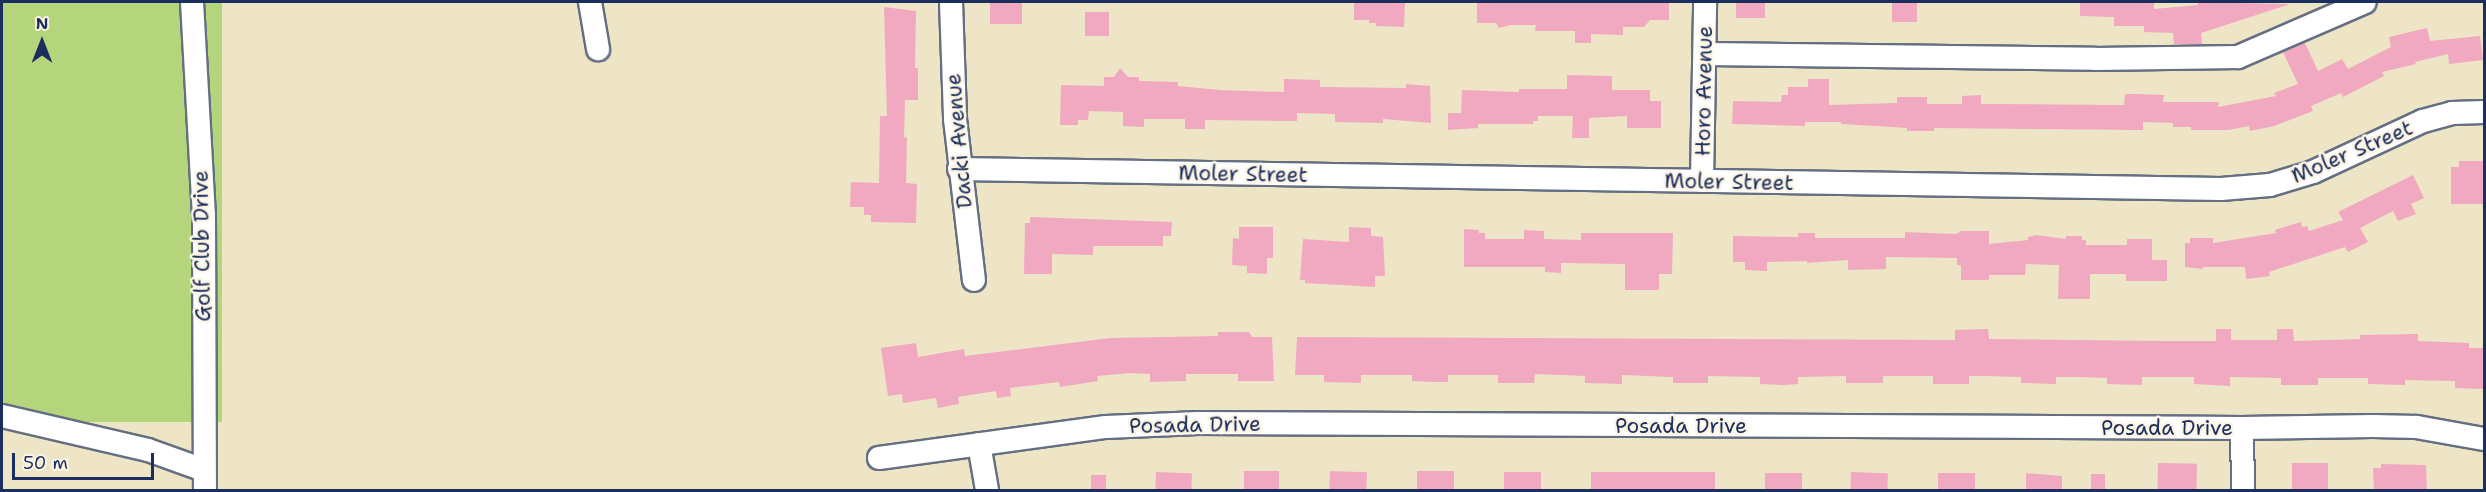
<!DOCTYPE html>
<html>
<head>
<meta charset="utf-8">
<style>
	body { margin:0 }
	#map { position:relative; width:2486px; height:492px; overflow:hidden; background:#ede5c6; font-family:"Shantell Sans",sans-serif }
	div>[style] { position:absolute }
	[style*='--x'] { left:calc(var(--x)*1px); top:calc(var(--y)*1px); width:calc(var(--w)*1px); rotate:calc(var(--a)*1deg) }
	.green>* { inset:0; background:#b5d57c; transform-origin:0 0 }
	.building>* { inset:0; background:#f0a9c1; transform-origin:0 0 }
	.roads { filter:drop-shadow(2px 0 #646f82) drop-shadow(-2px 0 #646f82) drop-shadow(0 2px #646f82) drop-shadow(0 -2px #646f82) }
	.minor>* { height:22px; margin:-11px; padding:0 11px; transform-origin:11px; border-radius:11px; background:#fff }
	span { translate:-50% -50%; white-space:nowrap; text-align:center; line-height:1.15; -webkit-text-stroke:5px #fcf5e5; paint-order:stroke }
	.street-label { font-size:21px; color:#1b2f5e }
	.frame { position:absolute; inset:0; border:3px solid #1b2f5e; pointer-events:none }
	.north { position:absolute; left:12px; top:12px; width:60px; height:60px; -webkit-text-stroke:4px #fcf5e5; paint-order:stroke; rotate:0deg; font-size:16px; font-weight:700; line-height:24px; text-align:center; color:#1b2f5e }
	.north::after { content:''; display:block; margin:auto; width:21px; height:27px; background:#1b2f5e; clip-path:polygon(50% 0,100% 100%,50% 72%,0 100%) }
	.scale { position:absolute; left:12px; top:453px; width:142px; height:27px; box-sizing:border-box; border:3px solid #1b2f5e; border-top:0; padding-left:8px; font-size:18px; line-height:21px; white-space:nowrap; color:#1b2f5e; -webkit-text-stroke:4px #fcf5e5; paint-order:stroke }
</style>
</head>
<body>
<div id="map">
	<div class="green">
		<div style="left:2px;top:2px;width:220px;height:420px"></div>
	</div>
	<div class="building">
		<div style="left:990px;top:2px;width:32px;height:22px"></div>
		<div style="clip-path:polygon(1354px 2px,1405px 2px,1404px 27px,1376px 26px,1376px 23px,1369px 23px,1369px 20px,1354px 20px)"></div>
		<div style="clip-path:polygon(1477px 2px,1669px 2px,1669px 20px,1650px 20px,1644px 27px,1623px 27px,1623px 35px,1591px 34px,1591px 43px,1575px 43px,1575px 31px,1535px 31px,1536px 25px,1510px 25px,1499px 28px,1496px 23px,1477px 23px)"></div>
		<div style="left:1736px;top:2px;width:29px;height:16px"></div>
		<div style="left:1892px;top:2px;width:25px;height:20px"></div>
		<div style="clip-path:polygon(2080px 2px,2154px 2px,2154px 9px,2198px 5px,2198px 2px,2290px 4px,2201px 33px,2202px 44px,2174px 44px,2173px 33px,2144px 32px,2144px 26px,2114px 26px,2114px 17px,2080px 16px)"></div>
		<div style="clip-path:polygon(884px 7px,916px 11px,915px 68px,918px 68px,918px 100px,905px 100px,904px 137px,907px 138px,906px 183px,917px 184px,916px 223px,871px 222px,871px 215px,864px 215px,864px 207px,850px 207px,851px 182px,879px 183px,880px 116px,887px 116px)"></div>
		<div style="left:1085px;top:12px;width:24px;height:24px"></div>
		<div style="clip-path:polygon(2427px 28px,2430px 41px,2480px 36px,2483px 60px,2449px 64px,2448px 54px,2415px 62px,2416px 64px,2382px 72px,2384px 76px,2343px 97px,2341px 93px,2311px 106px,2313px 111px,2274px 126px,2250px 131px,2249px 126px,2228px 130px,2191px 130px,2191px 127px,2173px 127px,2173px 123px,2143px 122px,2143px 130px,1934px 128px,1934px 131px,1907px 131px,1907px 128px,1841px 124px,1841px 122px,1805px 122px,1805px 126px,1732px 124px,1733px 101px,1781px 102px,1782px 95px,1788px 95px,1788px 87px,1808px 87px,1808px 79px,1829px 79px,1829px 105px,1897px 103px,1897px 97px,1927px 97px,1927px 104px,1962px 104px,1962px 96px,1981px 95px,1981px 104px,2124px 105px,2125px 94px,2136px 94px,2164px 95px,2163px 102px,2219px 102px,2218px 107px,2276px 96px,2274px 93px,2298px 84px,2283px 52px,2305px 43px,2318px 71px,2342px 59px,2348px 69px,2391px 47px,2389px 37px)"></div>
		<div style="clip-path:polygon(1120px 68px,1128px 77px,1139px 77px,1139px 81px,1178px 82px,1178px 86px,1220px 90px,1284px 92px,1284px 79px,1320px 80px,1320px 87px,1406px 88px,1406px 84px,1430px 86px,1431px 123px,1383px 119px,1383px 123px,1335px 122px,1335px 114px,1297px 113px,1297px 121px,1205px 120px,1205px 129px,1185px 129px,1185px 119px,1144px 119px,1144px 127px,1123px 126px,1123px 112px,1089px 111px,1088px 120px,1078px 120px,1078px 125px,1060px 125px,1061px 85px,1104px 86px,1104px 77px,1114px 77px)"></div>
		<div style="clip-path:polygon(1567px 75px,1612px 76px,1612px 90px,1650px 90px,1650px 101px,1661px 101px,1661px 128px,1627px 128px,1627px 116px,1589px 118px,1589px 138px,1572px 138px,1573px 116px,1538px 116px,1538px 121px,1533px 121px,1533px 124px,1478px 124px,1478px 128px,1448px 130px,1448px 113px,1461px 113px,1462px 90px,1519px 92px,1519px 89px,1567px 89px)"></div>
		<div style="clip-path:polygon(2459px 161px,2483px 161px,2484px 204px,2451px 204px,2451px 167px,2459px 167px)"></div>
		<div style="clip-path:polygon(2413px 175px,2424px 198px,2411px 204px,2416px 214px,2398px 221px,2393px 211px,2360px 228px,2368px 242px,2348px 252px,2345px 247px,2269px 272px,2270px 276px,2246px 279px,2245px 267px,2203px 267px,2203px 269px,2185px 267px,2185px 243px,2190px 243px,2190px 238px,2213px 238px,2213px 243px,2276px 233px,2275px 230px,2301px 222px,2302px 227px,2307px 226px,2309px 231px,2343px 220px,2338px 212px)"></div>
		<div style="clip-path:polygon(1030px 217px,1172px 222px,1171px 236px,1163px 236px,1163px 246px,1093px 246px,1093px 255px,1052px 254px,1052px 274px,1024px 274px,1025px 223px,1030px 223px)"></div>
		<div style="clip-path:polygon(1239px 227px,1273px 227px,1273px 258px,1267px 258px,1267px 274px,1247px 273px,1247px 266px,1232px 265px,1233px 238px,1239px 239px)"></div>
		<div style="clip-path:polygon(1349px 227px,1371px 228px,1371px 236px,1383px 237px,1385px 276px,1375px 276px,1375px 287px,1305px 283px,1305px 280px,1300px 280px,1303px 239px,1349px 242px)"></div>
		<div style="clip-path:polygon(1464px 229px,1479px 230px,1479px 233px,1485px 233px,1485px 239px,1524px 239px,1524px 230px,1544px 231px,1544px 239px,1581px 240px,1581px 233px,1673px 233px,1672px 274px,1659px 274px,1659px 290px,1625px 290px,1625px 264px,1561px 263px,1561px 273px,1545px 272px,1545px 267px,1464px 267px)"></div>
		<div style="clip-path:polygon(1961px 231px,1989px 231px,1989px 244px,2028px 240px,2028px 237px,2036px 235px,2066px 239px,2066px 236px,2082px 236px,2082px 240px,2086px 240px,2086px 245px,2127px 245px,2127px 239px,2152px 239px,2152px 260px,2167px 260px,2167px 281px,2126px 281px,2126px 274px,2090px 274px,2090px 299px,2058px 299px,2059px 265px,2026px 264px,2025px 275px,1989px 275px,1989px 280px,1961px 280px,1961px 265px,1957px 265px,1957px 258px,1886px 257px,1886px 269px,1848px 270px,1848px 260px,1807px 263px,1807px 261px,1767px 262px,1767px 271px,1745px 270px,1745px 262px,1733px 262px,1733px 236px,1798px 237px,1798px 233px,1815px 233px,1815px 238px,1905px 238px,1905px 232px,1956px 234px)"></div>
		<div style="clip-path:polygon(1988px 329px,1989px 339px,2164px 341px,2216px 341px,2216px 329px,2231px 329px,2231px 340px,2277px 340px,2277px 329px,2293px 329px,2294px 341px,2360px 339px,2360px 335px,2418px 334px,2418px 341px,2469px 343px,2469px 348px,2484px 348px,2484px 389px,2455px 388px,2455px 381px,2405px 380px,2405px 385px,2368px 384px,2368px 378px,2318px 378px,2318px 385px,2281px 385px,2281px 378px,2230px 377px,2230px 386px,2194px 384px,2194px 377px,2142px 377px,2142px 385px,2107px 384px,2107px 378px,2078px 377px,2056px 377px,2056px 384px,2021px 383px,2021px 377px,1986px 376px,1969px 376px,1969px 384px,1933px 384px,1933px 376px,1883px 376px,1883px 383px,1846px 383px,1846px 376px,1798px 377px,1798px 384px,1784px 385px,1760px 384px,1760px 377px,1708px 376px,1708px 383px,1673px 383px,1673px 377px,1622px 375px,1622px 384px,1585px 383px,1585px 376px,1535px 374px,1534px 383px,1498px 383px,1498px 375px,1448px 375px,1448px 382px,1433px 382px,1412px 381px,1412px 375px,1361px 375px,1361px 383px,1324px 382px,1324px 375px,1295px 375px,1297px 337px,1955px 340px,1955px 330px)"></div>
		<div style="clip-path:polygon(1218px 332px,1249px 332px,1252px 337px,1272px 337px,1274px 381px,1238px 381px,1238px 374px,1186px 374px,1186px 381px,1150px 382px,1150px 374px,1130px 373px,1097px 376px,1098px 381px,1060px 387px,1059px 382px,1010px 388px,1011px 396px,997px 398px,996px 391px,958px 397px,959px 404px,938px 408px,936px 398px,903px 403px,902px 394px,888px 396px,881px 348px,916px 343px,918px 357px,964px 349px,965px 356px,1110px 338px,1218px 336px)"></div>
		<div style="left:2158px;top:463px;width:39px;height:27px;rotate:1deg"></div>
		<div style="left:2292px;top:463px;width:36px;height:27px"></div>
		<div style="clip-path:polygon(2381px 464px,2426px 465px,2427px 490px,2374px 490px,2373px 468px,2381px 468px)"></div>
		<div style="left:1244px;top:471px;width:35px;height:19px"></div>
		<div style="left:1330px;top:471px;width:37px;height:19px;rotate:2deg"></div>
		<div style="left:1417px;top:471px;width:37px;height:19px"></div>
		<div style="left:1156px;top:472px;width:36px;height:18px;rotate:2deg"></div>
		<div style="left:1504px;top:472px;width:37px;height:18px"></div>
		<div style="left:1591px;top:472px;width:124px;height:18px"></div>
		<div style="left:1851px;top:472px;width:37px;height:18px;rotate:2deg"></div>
		<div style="left:1765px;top:473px;width:37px;height:17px"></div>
		<div style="left:1938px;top:473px;width:37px;height:17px"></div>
		<div style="clip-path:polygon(2026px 473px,2062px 476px,2062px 490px,2026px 490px)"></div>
		<div style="left:2091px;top:474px;width:14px;height:16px"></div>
		<div style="left:1091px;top:475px;width:15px;height:15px"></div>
	</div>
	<div class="roads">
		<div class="minor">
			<div style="--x:192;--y:2;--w:213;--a:86.8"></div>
			<div style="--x:204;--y:215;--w:275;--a:89.8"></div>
			<div style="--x:590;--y:2;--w:48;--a:80.3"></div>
			<div style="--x:951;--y:2;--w:117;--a:88"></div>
			<div style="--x:955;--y:119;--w:162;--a:83.3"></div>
			<div style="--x:1706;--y:54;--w:389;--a:0.7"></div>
			<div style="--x:2095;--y:59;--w:143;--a:-0.8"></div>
			<div style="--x:2238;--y:57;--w:138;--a:-23.4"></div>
			<div style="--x:959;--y:169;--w:1262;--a:0.91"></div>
			<div style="--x:2221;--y:189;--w:49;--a:-4.7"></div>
			<div style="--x:2270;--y:185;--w:45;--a:-16.8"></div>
			<div style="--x:2313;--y:172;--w:121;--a:-24.9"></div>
			<div style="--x:2423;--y:121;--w:30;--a:-15"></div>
			<div style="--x:2452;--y:113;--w:32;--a:-2"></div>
			<div style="--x:1702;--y:181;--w:179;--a:-89"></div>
			<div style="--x:2;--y:416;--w:150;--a:13.1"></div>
			<div style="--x:148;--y:450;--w:59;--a:19.7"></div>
			<div style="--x:2242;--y:428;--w:62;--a:89.1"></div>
			<div style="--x:979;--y:444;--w:47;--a:80.1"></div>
			<div style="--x:879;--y:458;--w:229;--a:-7.8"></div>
			<div style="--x:1106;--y:427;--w:92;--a:-2.5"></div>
			<div style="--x:1198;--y:423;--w:1044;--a:0.27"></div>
			<div style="--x:2242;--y:428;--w:131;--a:-0.9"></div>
			<div style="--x:2373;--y:426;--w:44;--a:1.3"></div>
			<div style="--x:2417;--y:427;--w:68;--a:10.2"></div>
		</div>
	</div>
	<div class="street-label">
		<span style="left:1704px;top:91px;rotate:-89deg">Horo Avenue</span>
		<span style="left:959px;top:141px;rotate:-95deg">Dacki Avenue</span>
		<span style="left:2352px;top:152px;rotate:-23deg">Moler Street</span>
		<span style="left:1243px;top:174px;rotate:1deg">Moler Street</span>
		<span style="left:1729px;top:182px;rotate:1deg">Moler Street</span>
		<span style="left:202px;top:246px;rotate:-91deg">Golf Club Drive</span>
		<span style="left:1195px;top:425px;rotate:-1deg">Posada Drive</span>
		<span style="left:1681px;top:426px">Posada Drive</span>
		<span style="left:2167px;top:428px">Posada Drive</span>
	</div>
	<div class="frame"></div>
	<div class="north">N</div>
	<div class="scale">50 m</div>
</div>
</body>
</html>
